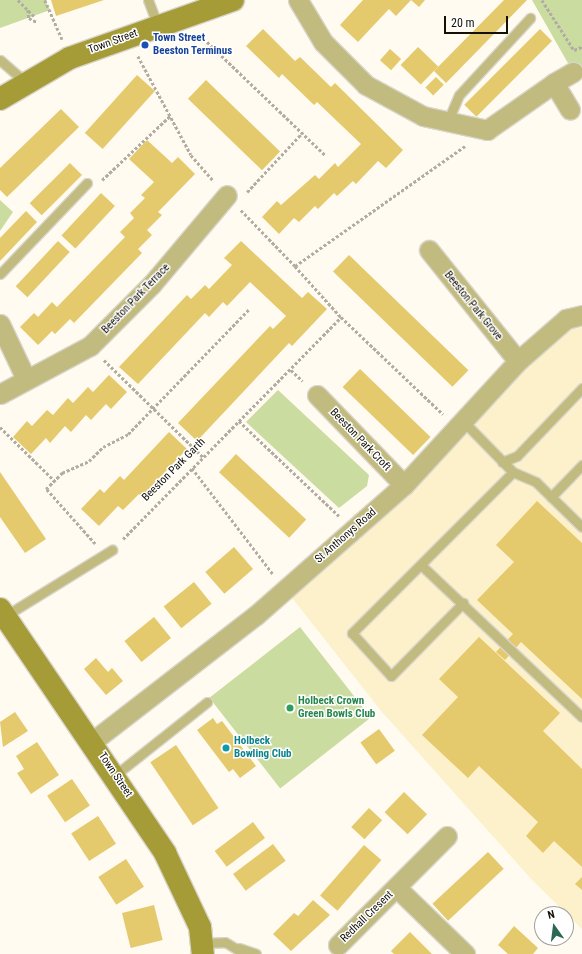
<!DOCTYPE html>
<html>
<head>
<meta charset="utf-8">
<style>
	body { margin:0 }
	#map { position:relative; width:582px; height:954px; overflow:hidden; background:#fffbf0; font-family:"Roboto Condensed",sans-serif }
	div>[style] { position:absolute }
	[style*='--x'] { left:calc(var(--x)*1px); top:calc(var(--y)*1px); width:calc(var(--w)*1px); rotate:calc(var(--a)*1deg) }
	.built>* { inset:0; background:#fcf1cb }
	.green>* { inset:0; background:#cbdca0; transform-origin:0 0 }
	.building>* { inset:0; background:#e4c96d; transform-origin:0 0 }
	.path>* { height:2.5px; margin-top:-1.25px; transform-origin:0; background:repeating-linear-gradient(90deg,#b1ada3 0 3px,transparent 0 5px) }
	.roads { filter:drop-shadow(1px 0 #d9d5cb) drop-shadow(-1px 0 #d9d5cb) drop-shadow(0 1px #d9d5cb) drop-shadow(0 -1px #d9d5cb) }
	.lane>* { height:9px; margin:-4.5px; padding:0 4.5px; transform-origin:4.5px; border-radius:4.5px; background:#c1bb80 }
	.street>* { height:19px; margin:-9.5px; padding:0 9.5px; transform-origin:9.5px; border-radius:9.5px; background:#c1bb80 }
	.secondary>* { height:22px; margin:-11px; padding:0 11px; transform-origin:11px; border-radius:11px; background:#a59b37 }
	.dots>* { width:11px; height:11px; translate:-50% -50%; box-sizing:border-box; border:2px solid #fff; border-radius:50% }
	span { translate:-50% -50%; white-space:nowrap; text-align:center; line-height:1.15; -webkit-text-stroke:3px #fff; paint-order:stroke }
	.transit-label { font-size:11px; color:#164399; font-weight:700 }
	.left { translate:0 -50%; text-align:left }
	.street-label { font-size:11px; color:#131006 }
	.leisure-label { font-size:11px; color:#27864d; font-weight:700 }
	.culture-label { font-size:11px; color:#0d838f; font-weight:700 }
	.north { position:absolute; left:534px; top:906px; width:40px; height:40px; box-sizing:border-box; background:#fff; border:1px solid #a19f9b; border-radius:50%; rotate:346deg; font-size:11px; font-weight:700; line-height:16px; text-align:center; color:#131006 }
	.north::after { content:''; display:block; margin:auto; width:14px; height:18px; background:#2a6853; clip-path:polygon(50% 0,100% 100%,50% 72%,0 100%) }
	.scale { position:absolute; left:444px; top:16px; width:64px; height:18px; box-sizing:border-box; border:2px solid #131006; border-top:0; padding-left:5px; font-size:12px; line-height:14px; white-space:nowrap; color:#131006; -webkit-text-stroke:3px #fff; paint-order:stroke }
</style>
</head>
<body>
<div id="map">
	<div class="built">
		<div style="clip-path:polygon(582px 315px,582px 929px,532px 880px,382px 712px,285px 589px)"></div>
	</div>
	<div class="green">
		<div style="clip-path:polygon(0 0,45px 0,50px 10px,0 28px)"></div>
		<div style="clip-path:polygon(532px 0,582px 0,582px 67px,573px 72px)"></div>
		<div style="clip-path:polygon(0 200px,13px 212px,0 231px)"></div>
		<div style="clip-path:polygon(278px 390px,369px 475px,367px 486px,339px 508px,246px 422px)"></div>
		<div style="left:300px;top:627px;width:115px;height:115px;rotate:52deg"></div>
	</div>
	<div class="building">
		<div style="clip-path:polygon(51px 0,104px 0,56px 16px)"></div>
		<div style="clip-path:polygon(363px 0,411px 0,396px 16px,389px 9px,358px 42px,340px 25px)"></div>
		<div style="clip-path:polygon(411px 0,425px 0,419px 7px)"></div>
		<div style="clip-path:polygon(504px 0,527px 0,446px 83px,434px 71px)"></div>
		<div style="clip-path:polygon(263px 29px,295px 61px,300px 57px,331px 87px,335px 83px,403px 150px,386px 168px,378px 161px,356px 184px,353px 181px,337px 196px,334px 193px,318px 209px,315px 206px,299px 222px,294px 218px,279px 234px,262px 217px,277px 201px,281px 205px,315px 175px,319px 179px,335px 163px,338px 167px,361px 144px,317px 102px,314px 105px,282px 74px,279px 78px,246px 46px)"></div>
		<div style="left:540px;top:29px;width:17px;height:107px;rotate:45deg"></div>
		<div style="left:418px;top:47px;width:28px;height:25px;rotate:44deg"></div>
		<div style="left:390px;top:49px;width:15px;height:15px;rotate:42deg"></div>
		<div style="left:137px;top:75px;width:24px;height:78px;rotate:42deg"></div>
		<div style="left:436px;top:77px;width:11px;height:15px;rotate:45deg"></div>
		<div style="left:206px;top:80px;width:103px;height:26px;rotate:44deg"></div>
		<div style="clip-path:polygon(61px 109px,79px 127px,7px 197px,0 190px,0 168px)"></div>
		<div style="clip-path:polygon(147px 140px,172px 163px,178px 157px,195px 174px,158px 212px,162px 215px,147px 230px,152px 235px,138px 249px,142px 253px,74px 323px,70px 319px,55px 334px,52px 331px,38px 345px,20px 327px,34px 313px,38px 317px,52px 302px,57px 307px,125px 237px,120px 232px,134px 218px,130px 213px,145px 198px,141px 195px,154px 182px,129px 159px)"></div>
		<div style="left:70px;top:163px;width:17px;height:57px;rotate:45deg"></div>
		<div style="left:101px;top:193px;width:19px;height:58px;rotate:43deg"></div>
		<div style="clip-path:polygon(26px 211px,37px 222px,0 261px,0 238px)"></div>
		<div style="left:58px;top:241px;width:16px;height:62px;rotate:43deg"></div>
		<div style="clip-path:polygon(241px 241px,302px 298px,308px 292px,327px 309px,292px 346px,289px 343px,197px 441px,178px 423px,270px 326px,273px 329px,286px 316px,250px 282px,227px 306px,223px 302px,209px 317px,205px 313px,138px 384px,119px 367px,187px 295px,191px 299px,205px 285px,209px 289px,232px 265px,224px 258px)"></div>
		<div style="left:349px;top:255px;width:166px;height:23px;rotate:44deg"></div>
		<div style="left:360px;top:369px;width:98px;height:25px;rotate:44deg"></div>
		<div style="clip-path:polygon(109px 375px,127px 392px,111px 409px,106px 404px,91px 420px,86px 415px,71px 432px,65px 426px,50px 443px,46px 438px,31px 454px,13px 437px,27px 421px,32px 426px,47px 410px,53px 415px,68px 398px,73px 403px,88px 387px,93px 392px)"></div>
		<div style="clip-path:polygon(169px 432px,187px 449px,141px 497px,139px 494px,123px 510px,118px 506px,99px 526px,81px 509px,100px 489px,104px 493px,120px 476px,124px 480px)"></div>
		<div style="left:236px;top:454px;width:96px;height:25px;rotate:43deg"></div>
		<div style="clip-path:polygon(0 472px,46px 539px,25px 553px,0 517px)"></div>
		<div style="clip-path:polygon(537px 501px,582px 543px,582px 699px,521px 642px,505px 660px,496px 652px,513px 634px,477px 600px,514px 562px,496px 545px)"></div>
		<div style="left:234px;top:547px;width:29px;height:38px;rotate:49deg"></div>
		<div style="left:194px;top:582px;width:28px;height:39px;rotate:51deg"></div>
		<div style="left:154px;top:617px;width:27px;height:38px;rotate:51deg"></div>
		<div style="clip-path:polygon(479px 637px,560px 713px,543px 731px,582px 769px,582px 867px,554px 841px,543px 853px,526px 836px,538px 822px,479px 766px,468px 778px,422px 735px,458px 697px,439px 679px)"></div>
		<div style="clip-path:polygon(96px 658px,108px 672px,112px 668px,123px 681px,106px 695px,84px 669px)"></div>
		<div style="clip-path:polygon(15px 712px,28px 731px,3px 747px,0 722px)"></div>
		<div style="clip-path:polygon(213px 718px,217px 724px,222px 721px,256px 766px,240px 778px,233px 769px,229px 772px,197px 730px)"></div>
		<div style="left:379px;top:729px;width:27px;height:23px;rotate:54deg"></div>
		<div style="clip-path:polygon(37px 742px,59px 775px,31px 794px,17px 773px,24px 769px,16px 756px)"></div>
		<div style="left:176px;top:745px;width:76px;height:31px;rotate:56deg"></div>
		<div style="left:72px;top:779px;width:32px;height:30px;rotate:56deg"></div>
		<div style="left:404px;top:792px;width:32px;height:28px;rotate:44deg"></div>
		<div style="left:369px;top:808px;width:18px;height:26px;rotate:43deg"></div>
		<div style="left:98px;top:816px;width:33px;height:32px;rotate:57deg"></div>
		<div style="left:253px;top:822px;width:20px;height:48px;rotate:53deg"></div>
		<div style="left:273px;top:844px;width:21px;height:50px;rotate:53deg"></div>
		<div style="left:364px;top:845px;width:23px;height:67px;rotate:41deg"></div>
		<div style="left:488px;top:852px;width:23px;height:76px;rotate:47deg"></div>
		<div style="left:126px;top:859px;width:33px;height:33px;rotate:57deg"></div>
		<div style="clip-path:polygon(582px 877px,582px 890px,575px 884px)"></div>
		<div style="clip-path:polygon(313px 900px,330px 915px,291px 951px,273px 934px,294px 913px,298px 916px)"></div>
		<div style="left:154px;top:905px;width:36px;height:33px;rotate:76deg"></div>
		<div style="clip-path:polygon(514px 926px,538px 948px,533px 954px,508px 954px,498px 945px)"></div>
		<div style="clip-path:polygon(410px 932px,432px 954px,394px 954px,391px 951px)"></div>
	</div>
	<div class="path">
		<div style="--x:18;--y:0;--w:23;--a:45"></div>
		<div style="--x:45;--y:0;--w:43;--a:66.4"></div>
		<div style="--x:542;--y:0;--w:59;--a:57.4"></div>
		<div style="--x:574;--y:50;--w:9;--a:-21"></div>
		<div style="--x:28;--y:10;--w:8;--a:83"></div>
		<div style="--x:29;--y:18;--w:9;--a:27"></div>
		<div style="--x:200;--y:35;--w:173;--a:43.8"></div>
		<div style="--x:138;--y:56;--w:112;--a:61.8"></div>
		<div style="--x:191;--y:155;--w:35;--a:49"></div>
		<div style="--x:102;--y:180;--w:93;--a:-43.3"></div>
		<div style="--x:247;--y:192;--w:81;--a:-47"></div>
		<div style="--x:241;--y:210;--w:78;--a:46"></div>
		<div style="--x:295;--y:266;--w:208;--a:-35.2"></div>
		<div style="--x:295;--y:266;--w:69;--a:48"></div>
		<div style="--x:341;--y:317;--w:141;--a:43.6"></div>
		<div style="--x:104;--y:360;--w:139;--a:44.4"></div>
		<div style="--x:291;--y:370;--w:16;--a:43"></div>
		<div style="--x:239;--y:421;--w:138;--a:43.5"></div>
		<div style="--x:0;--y:427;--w:76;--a:44.5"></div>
		<div style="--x:192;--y:468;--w:133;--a:52.6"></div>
		<div style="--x:123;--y:539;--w:311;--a:-45.5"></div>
		<div style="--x:95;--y:544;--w:74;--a:-131.7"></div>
		<div style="--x:46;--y:489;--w:23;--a:-45"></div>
		<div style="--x:62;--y:473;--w:30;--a:-24"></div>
		<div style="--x:89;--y:461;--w:20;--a:-45"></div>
		<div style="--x:103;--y:447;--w:28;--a:-27"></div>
		<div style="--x:128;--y:434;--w:174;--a:-45.9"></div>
	</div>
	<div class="roads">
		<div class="lane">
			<div style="--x:148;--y:0;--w:28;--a:69"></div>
			<div style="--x:0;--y:60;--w:33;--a:41"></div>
			<div style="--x:447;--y:123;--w:30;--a:-67"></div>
			<div style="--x:459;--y:95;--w:105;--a:-47.3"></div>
			<div style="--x:0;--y:274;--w:126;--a:-46.3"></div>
			<div style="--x:463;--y:421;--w:71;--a:45.6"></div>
			<div style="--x:513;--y:472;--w:228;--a:135"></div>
			<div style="--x:352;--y:633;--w:58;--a:47.8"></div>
			<div style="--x:391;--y:676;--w:103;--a:-45.4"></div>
			<div style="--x:502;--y:462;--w:16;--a:-22"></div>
			<div style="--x:517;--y:456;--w:94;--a:-46.3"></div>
			<div style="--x:513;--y:472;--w:25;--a:23"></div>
			<div style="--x:536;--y:482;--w:64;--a:44.4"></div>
			<div style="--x:551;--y:497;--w:45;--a:-45.9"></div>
			<div style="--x:421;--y:565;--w:221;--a:43.4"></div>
			<div style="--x:5;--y:616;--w:126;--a:-31.7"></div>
			<div style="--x:114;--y:776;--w:119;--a:-38.5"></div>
			<div style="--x:202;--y:943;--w:23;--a:-2"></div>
			<div style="--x:225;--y:942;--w:23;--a:31"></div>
			<div style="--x:239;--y:948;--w:18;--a:19"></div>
		</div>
		<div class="street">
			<div style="--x:298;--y:0;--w:49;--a:59.2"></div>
			<div style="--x:323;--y:42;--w:61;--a:45"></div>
			<div style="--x:366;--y:85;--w:65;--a:28.5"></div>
			<div style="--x:423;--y:116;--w:66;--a:12.3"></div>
			<div style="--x:487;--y:130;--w:82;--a:-35"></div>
			<div style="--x:554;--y:83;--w:31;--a:59"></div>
			<div style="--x:554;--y:83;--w:22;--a:-30"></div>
			<div style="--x:429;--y:250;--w:142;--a:51.3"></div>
			<div style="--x:0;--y:324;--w:61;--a:64.7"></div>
			<div style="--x:0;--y:394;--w:102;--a:-28.1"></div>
			<div style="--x:90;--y:346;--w:88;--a:-45"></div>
			<div style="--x:152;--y:284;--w:116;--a:-49.9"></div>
			<div style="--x:317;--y:395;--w:125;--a:46"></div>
			<div style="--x:93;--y:741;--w:206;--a:-37.7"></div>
			<div style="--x:256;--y:615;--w:197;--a:-41.3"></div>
			<div style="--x:404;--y:485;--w:168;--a:-47.4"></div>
			<div style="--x:518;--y:361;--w:64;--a:-41.2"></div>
			<div style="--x:566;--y:319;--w:16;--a:-14"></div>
			<div style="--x:397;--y:888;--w:95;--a:44.1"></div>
			<div style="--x:338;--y:945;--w:154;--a:-45"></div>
		</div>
		<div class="secondary">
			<div style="--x:0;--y:99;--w:81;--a:-30.4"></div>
			<div style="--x:70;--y:58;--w:173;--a:-19.6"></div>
			<div style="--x:0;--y:609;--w:295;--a:55.9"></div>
			<div style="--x:165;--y:853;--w:82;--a:64.7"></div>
			<div style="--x:200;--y:927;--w:27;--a:84"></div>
		</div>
	</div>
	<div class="dots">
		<div style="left:145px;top:45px;background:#1a4fb4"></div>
		<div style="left:290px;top:708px;background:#2e9e5b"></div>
		<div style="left:226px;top:748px;background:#0f9aa8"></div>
	</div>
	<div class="transit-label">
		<span class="left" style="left:153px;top:45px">Town Street<br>Beeston Terminus</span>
	</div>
	<div class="street-label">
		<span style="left:113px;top:42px;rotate:-20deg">Town Street</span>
		<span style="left:136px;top:299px;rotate:-46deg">Beeston Park Terrace</span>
		<span style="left:473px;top:306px;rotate:51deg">Beeston Park Grove</span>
		<span style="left:360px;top:440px;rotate:46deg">Beeston Park Croft</span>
		<span style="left:174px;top:470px;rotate:-45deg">Beeston Park Garth</span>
		<span style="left:346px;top:536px;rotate:-41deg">St Anthonys Road</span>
		<span style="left:115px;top:775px;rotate:56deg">Town Street</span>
		<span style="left:367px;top:917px;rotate:-44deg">Redhall Cresent</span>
	</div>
	<div class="leisure-label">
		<span class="left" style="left:298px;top:708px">Holbeck Crown<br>Green Bowls Club</span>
	</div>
	<div class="culture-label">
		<span class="left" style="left:234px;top:748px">Holbeck<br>Bowling Club</span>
	</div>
	<div class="north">N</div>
	<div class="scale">20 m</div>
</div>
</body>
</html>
